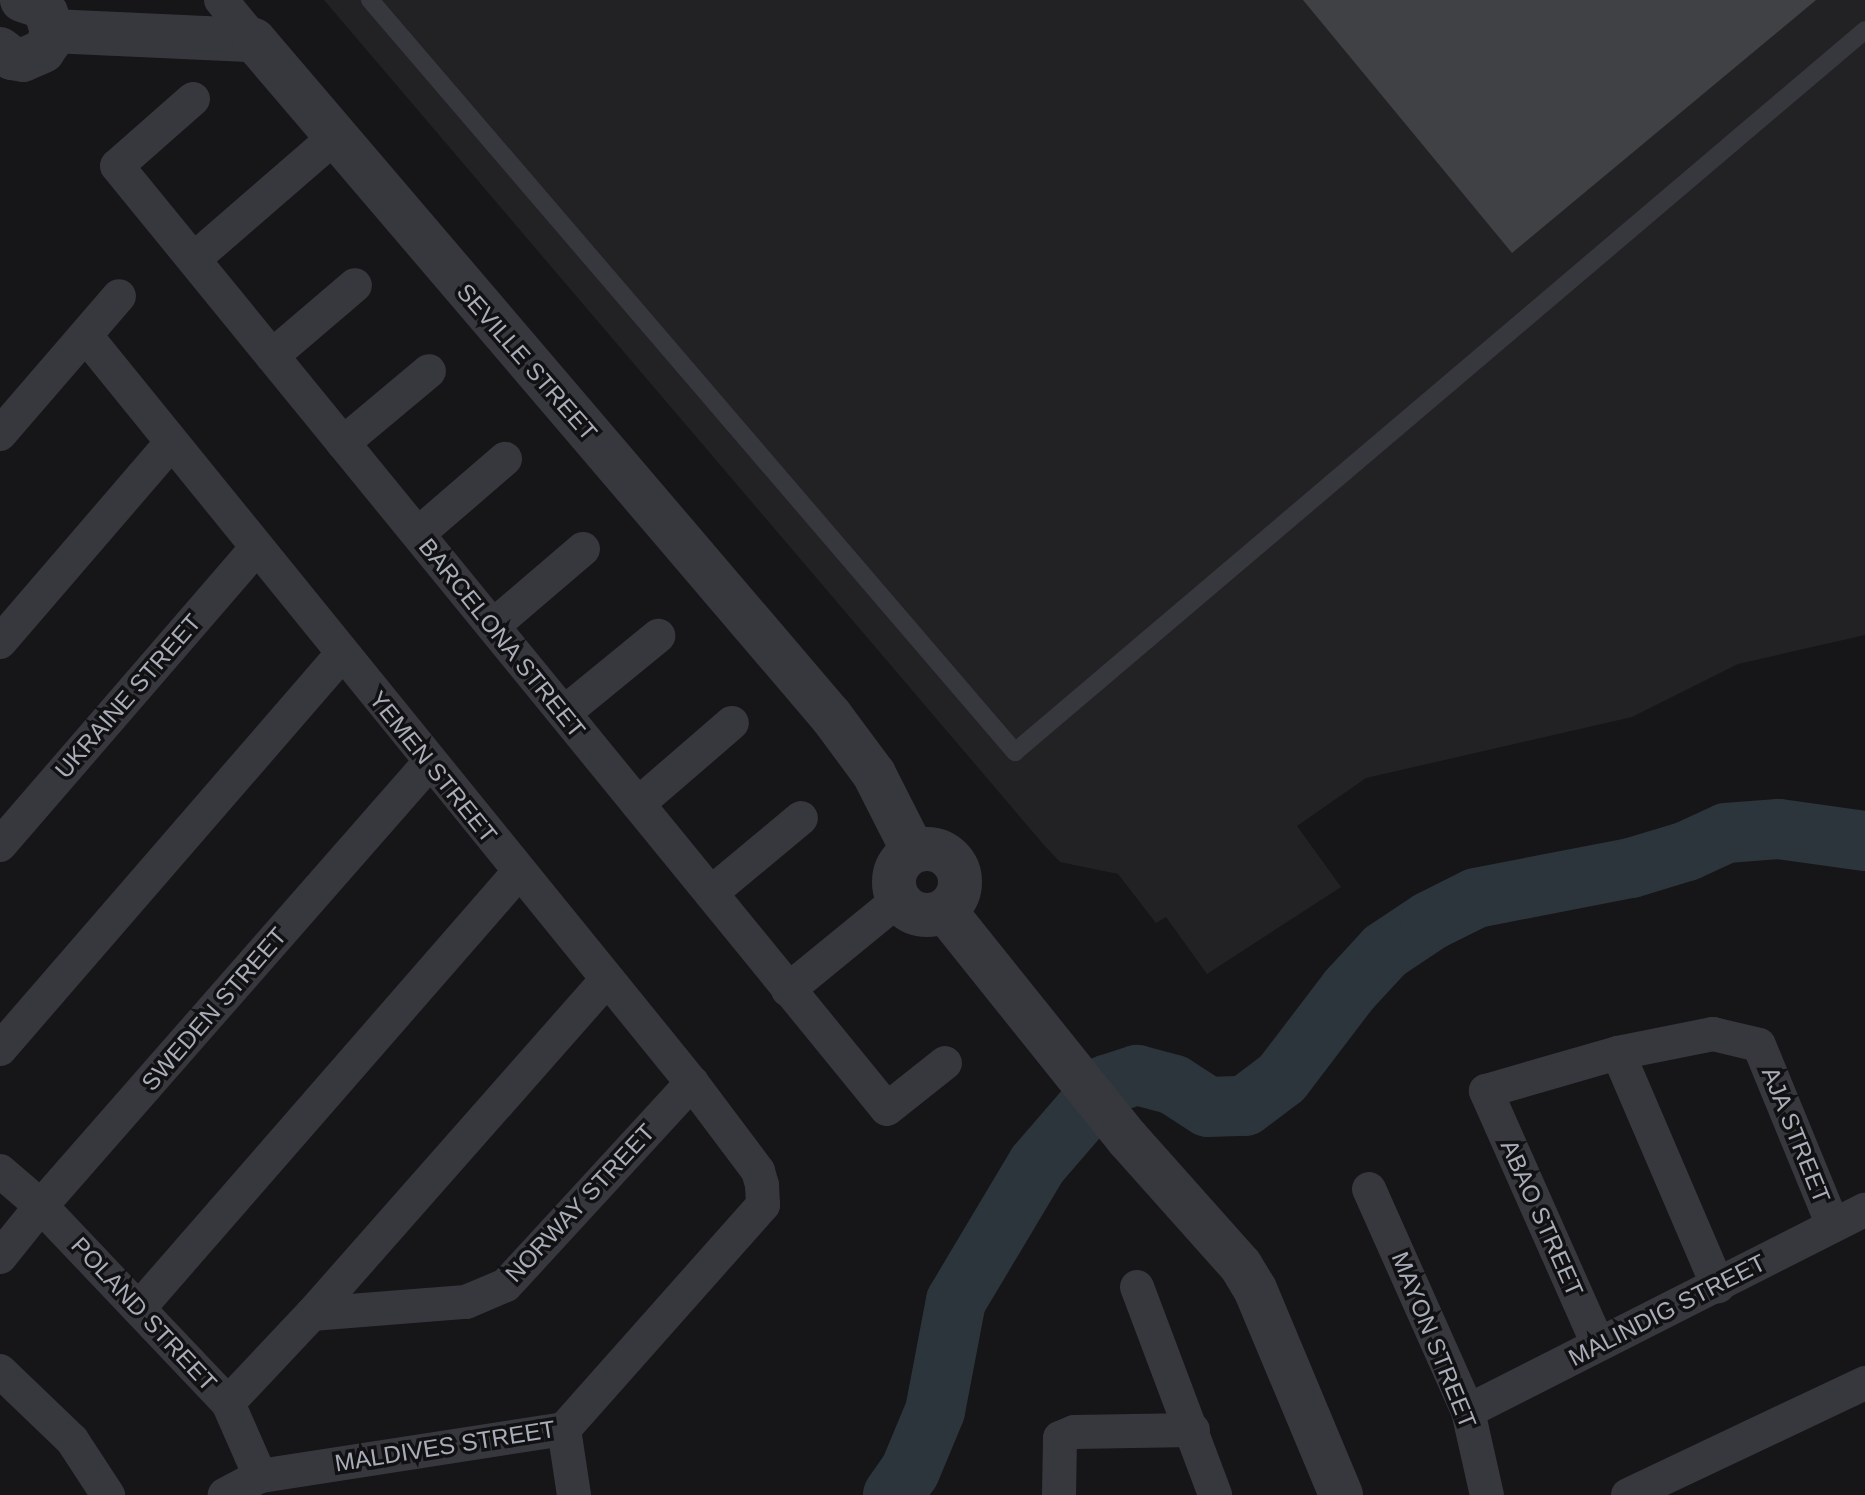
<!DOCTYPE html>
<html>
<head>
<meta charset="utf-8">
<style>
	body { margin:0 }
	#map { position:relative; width:1865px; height:1495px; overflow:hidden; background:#161618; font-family:Arial,sans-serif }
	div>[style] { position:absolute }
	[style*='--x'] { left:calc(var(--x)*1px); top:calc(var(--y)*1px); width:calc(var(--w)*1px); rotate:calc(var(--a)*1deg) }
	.built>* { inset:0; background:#222225 }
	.river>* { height:60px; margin:-30px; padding:0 30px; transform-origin:30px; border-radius:30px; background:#2c353c }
	.building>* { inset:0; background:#404145 }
	.service>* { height:18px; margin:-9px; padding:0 9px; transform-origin:9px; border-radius:9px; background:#37383d }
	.minor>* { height:34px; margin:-17px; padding:0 17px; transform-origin:17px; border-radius:17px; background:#37383d }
	.tertiary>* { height:44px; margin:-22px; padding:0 22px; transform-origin:22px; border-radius:22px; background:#37383d }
	.tertiary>.ring { margin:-22px; padding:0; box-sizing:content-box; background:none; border:44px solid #37383d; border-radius:50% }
	span { translate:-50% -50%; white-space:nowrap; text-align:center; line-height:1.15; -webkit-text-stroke:7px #111113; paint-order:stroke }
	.street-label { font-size:24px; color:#a8adb8 }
</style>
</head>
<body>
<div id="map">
	<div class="built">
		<div style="clip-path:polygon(324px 0,1865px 0,1865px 635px,1738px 664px,1632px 717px,1366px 778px,1297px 826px,1341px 887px,1207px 974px,1166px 917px,1156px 923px,1118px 874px,1060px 862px,1044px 845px)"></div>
	</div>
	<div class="river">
		<div style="--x:893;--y:1495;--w:29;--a:-55"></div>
		<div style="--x:910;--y:1471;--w:65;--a:-67.4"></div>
		<div style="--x:935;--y:1411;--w:112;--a:-79.2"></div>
		<div style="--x:956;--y:1301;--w:158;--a:-59.2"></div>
		<div style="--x:1037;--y:1165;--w:106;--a:-49.2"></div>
		<div style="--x:1106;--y:1085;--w:33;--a:-18"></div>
		<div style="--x:1137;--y:1075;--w:38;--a:15"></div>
		<div style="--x:1174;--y:1085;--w:40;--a:32.9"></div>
		<div style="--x:1208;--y:1107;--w:37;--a:-2"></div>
		<div style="--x:1245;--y:1106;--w:46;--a:-37.1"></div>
		<div style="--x:1282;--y:1078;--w:111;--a:-52.7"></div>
		<div style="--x:1349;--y:990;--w:53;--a:-47.3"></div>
		<div style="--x:1385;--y:951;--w:54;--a:-33.7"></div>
		<div style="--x:1430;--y:921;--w:51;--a:-26.6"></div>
		<div style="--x:1476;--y:898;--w:158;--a:-11"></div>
		<div style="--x:1631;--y:868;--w:59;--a:-16.9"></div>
		<div style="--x:1687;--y:851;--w:43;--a:-24.8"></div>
		<div style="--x:1726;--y:833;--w:53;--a:-4.3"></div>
		<div style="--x:1779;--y:829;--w:87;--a:7.9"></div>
	</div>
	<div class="building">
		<div style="clip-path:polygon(1303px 0,1816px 0,1512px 253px)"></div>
	</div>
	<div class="service">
		<div style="--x:370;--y:0;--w:991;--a:49.38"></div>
		<div style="--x:1015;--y:752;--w:1115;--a:-40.34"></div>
	</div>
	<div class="minor">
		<div style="--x:221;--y:0;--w:52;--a:50.5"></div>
		<div style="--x:193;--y:99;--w:101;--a:138.6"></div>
		<div style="--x:117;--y:166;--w:1217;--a:50.77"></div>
		<div style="--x:887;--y:1109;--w:74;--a:-38.4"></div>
		<div style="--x:194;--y:259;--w:186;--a:-40.9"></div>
		<div style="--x:86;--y:336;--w:962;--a:50.95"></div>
		<div style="--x:692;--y:1083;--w:110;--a:53.1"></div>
		<div style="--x:758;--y:1171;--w:15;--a:74"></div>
		<div style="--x:762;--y:1185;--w:20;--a:87"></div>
		<div style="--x:763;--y:1205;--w:300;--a:131.6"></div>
		<div style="--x:564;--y:1429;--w:308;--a:171.2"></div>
		<div style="--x:260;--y:1476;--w:40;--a:152"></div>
		<div style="--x:272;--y:356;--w:109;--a:-40.5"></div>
		<div style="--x:0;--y:434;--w:182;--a:-49.2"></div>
		<div style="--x:343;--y:443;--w:112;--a:-39.9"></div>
		<div style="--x:418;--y:534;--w:115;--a:-40.8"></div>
		<div style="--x:494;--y:625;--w:117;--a:-40.5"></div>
		<div style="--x:0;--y:642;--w:262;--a:-49.3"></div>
		<div style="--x:564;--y:713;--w:122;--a:-39.3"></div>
		<div style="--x:638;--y:804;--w:124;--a:-40.8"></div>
		<div style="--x:0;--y:845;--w:392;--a:-49.2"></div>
		<div style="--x:711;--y:893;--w:117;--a:-39.8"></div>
		<div style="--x:788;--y:990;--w:142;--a:-39.3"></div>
		<div style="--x:0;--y:1049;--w:522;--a:-49.11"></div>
		<div style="--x:1618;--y:1053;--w:254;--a:66.8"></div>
		<div style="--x:0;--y:1171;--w:54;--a:40.5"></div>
		<div style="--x:41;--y:1206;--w:272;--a:46.5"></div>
		<div style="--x:228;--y:1403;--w:80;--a:66.3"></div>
		<div style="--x:1369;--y:1189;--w:243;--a:66"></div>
		<div style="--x:1468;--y:1411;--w:86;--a:77.3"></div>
		<div style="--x:0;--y:1257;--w:65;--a:-51.2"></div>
		<div style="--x:41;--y:1206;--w:590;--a:-48.78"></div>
		<div style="--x:1137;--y:1287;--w:222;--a:69.4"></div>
		<div style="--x:140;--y:1307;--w:577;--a:-48.94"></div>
		<div style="--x:312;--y:1314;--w:154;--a:-4.5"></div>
		<div style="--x:466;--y:1302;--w:43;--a:-23"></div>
		<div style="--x:506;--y:1285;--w:275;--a:-47.4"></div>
		<div style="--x:1598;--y:1344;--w:277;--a:-113.9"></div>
		<div style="--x:1486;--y:1091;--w:137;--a:-16.1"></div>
		<div style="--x:1618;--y:1053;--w:97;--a:-11.3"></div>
		<div style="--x:1713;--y:1034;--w:47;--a:13.4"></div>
		<div style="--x:1759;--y:1045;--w:195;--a:67.7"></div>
		<div style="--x:0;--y:1371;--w:100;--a:43.8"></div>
		<div style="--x:72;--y:1440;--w:66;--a:56.8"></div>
		<div style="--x:228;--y:1403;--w:122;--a:-46.7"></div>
		<div style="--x:312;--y:1314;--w:445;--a:-48.6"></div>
		<div style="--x:1468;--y:1411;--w:445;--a:-26.9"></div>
		<div style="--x:564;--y:1429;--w:67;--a:81.4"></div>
		<div style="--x:1059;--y:1495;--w:57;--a:-89"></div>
		<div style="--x:1060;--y:1438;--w:15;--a:-23"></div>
		<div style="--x:1074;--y:1432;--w:119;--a:-1"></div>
		<div style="--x:1628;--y:1495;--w:262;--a:-25.3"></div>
	</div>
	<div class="tertiary">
		<div style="--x:52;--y:31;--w:202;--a:2.6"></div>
		<div style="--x:254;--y:40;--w:889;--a:49.52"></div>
		<div style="--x:831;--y:716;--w:72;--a:53.4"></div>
		<div style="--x:874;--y:774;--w:86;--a:63.1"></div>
		<div style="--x:0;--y:49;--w:15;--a:37"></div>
		<div style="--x:12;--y:58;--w:11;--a:10"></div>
		<div style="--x:23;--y:60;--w:22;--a:-24"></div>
		<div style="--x:43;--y:51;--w:11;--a:-56"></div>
		<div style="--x:49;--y:42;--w:11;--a:-75"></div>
		<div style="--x:52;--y:31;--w:19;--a:-108"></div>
		<div style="--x:46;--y:13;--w:9;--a:-131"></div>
		<div style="--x:40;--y:6;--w:19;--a:-162"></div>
		<div class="ring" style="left:894px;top:849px;width:22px;height:22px"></div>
		<div style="--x:945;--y:911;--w:291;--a:51.3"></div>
		<div style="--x:1127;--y:1138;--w:171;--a:48.3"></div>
		<div style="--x:1241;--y:1266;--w:27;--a:59"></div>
		<div style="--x:1255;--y:1289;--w:223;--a:67.3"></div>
	</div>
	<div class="street-label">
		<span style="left:527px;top:362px;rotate:49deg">SEVILLE STREET</span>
		<span style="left:502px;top:638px;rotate:51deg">BARCELONA STREET</span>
		<span style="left:128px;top:696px;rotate:-49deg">UKRAINE STREET</span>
		<span style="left:433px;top:767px;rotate:51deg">YEMEN STREET</span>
		<span style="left:214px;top:1009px;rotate:-49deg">SWEDEN STREET</span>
		<span style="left:1796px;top:1135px;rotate:68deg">AJA STREET</span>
		<span style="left:580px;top:1203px;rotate:-47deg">NORWAY STREET</span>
		<span style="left:1542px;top:1218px;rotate:66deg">ABAO STREET</span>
		<span style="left:1667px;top:1310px;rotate:-27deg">MALINDIG STREET</span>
		<span style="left:144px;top:1314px;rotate:47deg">POLAND STREET</span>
		<span style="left:1434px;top:1340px;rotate:68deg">MAYON STREET</span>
		<span style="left:445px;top:1446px;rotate:-9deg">MALDIVES STREET</span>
	</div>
</div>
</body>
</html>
